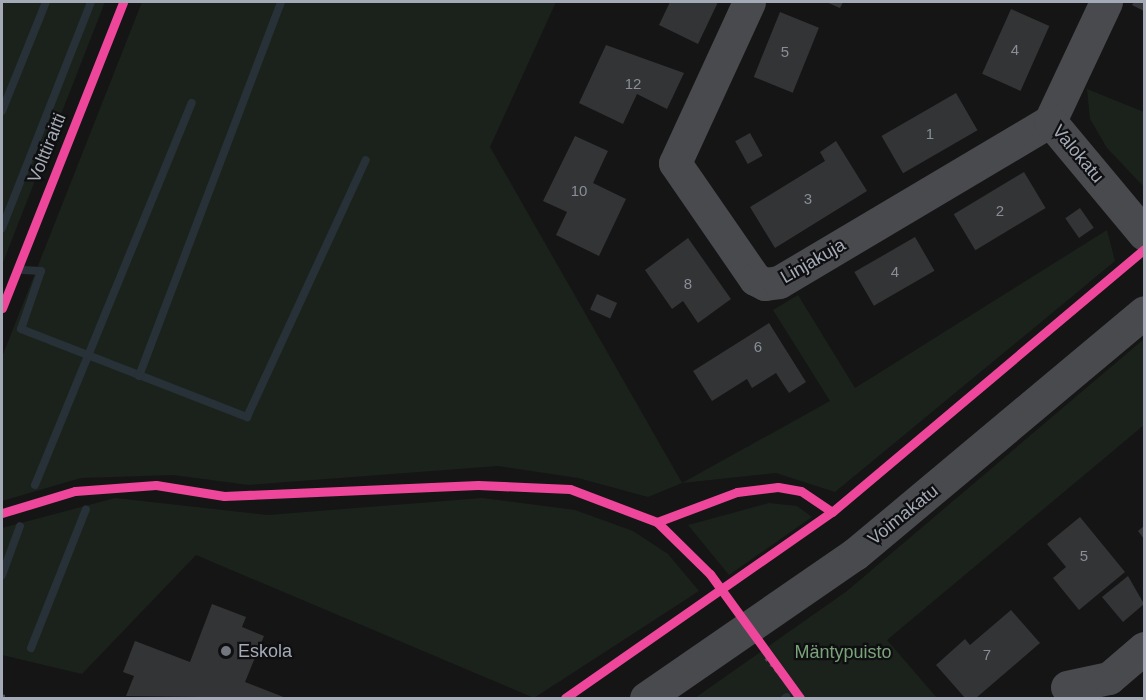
<!DOCTYPE html>
<html>
<head>
<meta charset="utf-8">
<style>
	body { margin:0 }
	#map { position:relative; width:1146px; height:700px; overflow:hidden; background:#151515; font-family:Arial,sans-serif }
	div>[style] { position:absolute }
	[style*='--x'] { left:calc(var(--x)*1px); top:calc(var(--y)*1px); width:calc(var(--w)*1px); rotate:calc(var(--a)*1deg) }
	.green>* { inset:0; background:#1a221b }
	.stream>* { height:8px; margin:-4px; padding:0 4px; transform-origin:4px; border-radius:4px; background:#273137 }
	.building>* { inset:0; background:#333436; transform-origin:0 0 }
	.path>* { height:4px; margin-top:-2px; transform-origin:0; background:repeating-linear-gradient(90deg,#4a4c4f 0 3px,transparent 0 7.5px) }
	.minor>* { height:33px; margin:-16.5px; padding:0 16.5px; transform-origin:16.5px; border-radius:16.5px; background:#484a4e }
	.cycleway>* { height:9px; margin:-4.5px; padding:0 4.5px; transform-origin:4.5px; border-radius:4.5px; background:#ed469a }
	.dots>* { width:16px; height:16px; translate:-50% -50%; box-sizing:border-box; border:3px solid #0f0f11; border-radius:50% }
	span { translate:-50% -50%; white-space:nowrap; text-align:center; line-height:1.15; -webkit-text-stroke:4.5px #0f0f11; paint-order:stroke }
	.number-label { font-size:15px; color:#888d97 }
	.number-label span { -webkit-text-stroke-width:0 }
	.street-label { font-size:18px; color:#a4abb7 }
	.poi-label { font-size:18px; color:#a4abb7 }
	.left { translate:0 -50%; text-align:left }
	.park-label { font-size:18px; color:#7aa37a }
	.frame { position:absolute; inset:0; border:3px solid #a4abb7; pointer-events:none }
</style>
</head>
<body>
<div id="map">
	<div class="green">
		<div style="clip-path:polygon(2px 2px,105px 2px,2px 265px)"></div>
		<div style="clip-path:polygon(142px 2px,556px 2px,490px 147px,682px 483px,830px 401px,773px 310px,798px 295px,855px 388px,1107px 230px,1115px 261px,835px 492px,776px 473px,682px 483px,648px 497px,578px 478px,498px 466px,249px 485px,173px 475px,81px 478px,2px 501px,2px 357px)"></div>
		<div style="clip-path:polygon(1087px 89px,1144px 112px,1144px 187px,1107px 148px,1090px 119px)"></div>
		<div style="clip-path:polygon(1144px 339px,1144px 425px,887px 640px,937px 698px,695px 698px,847px 591px)"></div>
		<div style="clip-path:polygon(115px 498px,268px 515px,482px 498px,575px 510px,633px 531px,668px 554px,699px 591px,534px 698px,196px 555px,82px 674px,2px 655px,2px 528px)"></div>
		<div style="clip-path:polygon(769px 503px,797px 506px,812px 517px,729px 575px,688px 525px)"></div>
	</div>
	<div class="stream">
		<div style="--x:2;--y:111;--w:118;--a:-68"></div>
		<div style="--x:2;--y:228;--w:243;--a:-68.5"></div>
		<div style="--x:23;--y:270;--w:18;--a:3"></div>
		<div style="--x:41;--y:271;--w:61;--a:109"></div>
		<div style="--x:21;--y:329;--w:243;--a:21.3"></div>
		<div style="--x:247;--y:417;--w:283;--a:-65.2"></div>
		<div style="--x:139;--y:376;--w:400;--a:-69.2"></div>
		<div style="--x:35;--y:485;--w:413;--a:-67.7"></div>
		<div style="--x:2;--y:575;--w:52;--a:-69.8"></div>
		<div style="--x:31;--y:648;--w:149;--a:-68.4"></div>
		<div style="--x:785;--y:698;--w:2;--a:-27"></div>
	</div>
	<div class="building">
		<div style="clip-path:polygon(670px 2px,718px 2px,698px 44px,659px 25px)"></div>
		<div style="clip-path:polygon(826px 2px,843px 2px,840px 8px)"></div>
		<div style="clip-path:polygon(1134px 2px,1144px 2px,1144px 11px,1132px 5px)"></div>
		<div style="left:1011px;top:9px;width:42px;height:71px;rotate:24deg"></div>
		<div style="left:780px;top:12px;width:42px;height:70px;rotate:22deg"></div>
		<div style="clip-path:polygon(606px 45px,684px 73px,667px 109px,637px 94px,623px 124px,579px 103px)"></div>
		<div style="left:956px;top:93px;width:43px;height:86px;rotate:60deg"></div>
		<div style="left:750px;top:133px;width:26px;height:17px;rotate:61deg"></div>
		<div style="clip-path:polygon(575px 136px,608px 151px,593px 183px,626px 199px,599px 256px,556px 235px,567px 212px,543px 201px)"></div>
		<div style="clip-path:polygon(836px 141px,867px 191px,775px 248px,750px 207px,825px 161px,820px 152px)"></div>
		<div style="left:1024px;top:172px;width:42px;height:82px;rotate:59deg"></div>
		<div style="left:1080px;top:208px;width:24px;height:18px;rotate:55deg"></div>
		<div style="left:915px;top:237px;width:39px;height:70px;rotate:60deg"></div>
		<div style="clip-path:polygon(688px 238px,731px 299px,698px 323px,683px 301px,672px 309px,645px 270px)"></div>
		<div style="left:597px;top:294px;width:22px;height:17px;rotate:24deg"></div>
		<div style="clip-path:polygon(769px 323px,806px 382px,789px 393px,776px 373px,752px 388px,747px 379px,712px 401px,693px 371px)"></div>
		<div style="clip-path:polygon(1080px 517px,1125px 572px,1079px 610px,1053px 578px,1066px 567px,1047px 544px)"></div>
		<div style="clip-path:polygon(1144px 526px,1144px 539px,1138px 531px)"></div>
		<div style="clip-path:polygon(1128px 576px,1144px 604px,1123px 622px,1102px 597px)"></div>
		<div style="clip-path:polygon(212px 604px,246px 617px,242px 627px,264px 636px,245px 682px,286px 698px,126px 696px,134px 676px,123px 672px,135px 641px,190px 662px)"></div>
		<div style="clip-path:polygon(1011px 610px,1040px 643px,976px 698px,965px 698px,936px 665px,965px 639px,970px 645px)"></div>
	</div>
	<div class="path">
		<div style="--x:2;--y:513;--w:76;--a:-16.8"></div>
		<div style="--x:75;--y:491;--w:81;--a:-4.2"></div>
		<div style="--x:156;--y:485;--w:69;--a:9.2"></div>
		<div style="--x:224;--y:496;--w:254;--a:-2.5"></div>
		<div style="--x:478;--y:485;--w:92;--a:2.5"></div>
		<div style="--x:570;--y:489;--w:93;--a:20.8"></div>
		<div style="--x:657;--y:522;--w:74;--a:44.5"></div>
		<div style="--x:657;--y:522;--w:85;--a:-20.6"></div>
		<div style="--x:737;--y:492;--w:41;--a:-7"></div>
		<div style="--x:778;--y:487;--w:23;--a:10"></div>
		<div style="--x:801;--y:491;--w:37;--a:34"></div>
		<div style="--x:766;--y:658;--w:52;--a:49.6"></div>
		<div style="--x:2;--y:696;--w:5;--a:22"></div>
	</div>
	<div class="minor">
		<div style="--x:749;--y:2;--w:177;--a:114.7"></div>
		<div style="--x:675;--y:163;--w:141;--a:55.4"></div>
		<div style="--x:755;--y:279;--w:11;--a:27"></div>
		<div style="--x:765;--y:284;--w:14;--a:-8"></div>
		<div style="--x:779;--y:282;--w:315;--a:-30.7"></div>
		<div style="--x:1106;--y:2;--w:132;--a:115.2"></div>
		<div style="--x:1050;--y:121;--w:147;--a:50.2"></div>
		<div style="--x:1067;--y:687;--w:43;--a:-12.1"></div>
		<div style="--x:1109;--y:678;--w:46;--a:-40.6"></div>
		<div style="--x:646;--y:698;--w:254;--a:-34.6"></div>
		<div style="--x:855;--y:554;--w:377;--a:-39.9"></div>
	</div>
	<div class="cycleway">
		<div style="--x:2;--y:308;--w:329;--a:-68.4"></div>
		<div style="--x:2;--y:513;--w:76;--a:-16.8"></div>
		<div style="--x:75;--y:491;--w:81;--a:-4.2"></div>
		<div style="--x:156;--y:485;--w:69;--a:9.2"></div>
		<div style="--x:224;--y:496;--w:254;--a:-2.5"></div>
		<div style="--x:478;--y:485;--w:92;--a:2.5"></div>
		<div style="--x:570;--y:489;--w:93;--a:20.8"></div>
		<div style="--x:657;--y:522;--w:74;--a:44.5"></div>
		<div style="--x:710;--y:574;--w:153;--a:54"></div>
		<div style="--x:657;--y:522;--w:85;--a:-20.6"></div>
		<div style="--x:737;--y:492;--w:41;--a:-7"></div>
		<div style="--x:778;--y:487;--w:23;--a:10"></div>
		<div style="--x:801;--y:491;--w:37;--a:34"></div>
		<div style="--x:565;--y:698;--w:325;--a:-34.9"></div>
		<div style="--x:832;--y:512;--w:408;--a:-40.1"></div>
	</div>
	<div class="dots">
		<div style="left:226px;top:651px;background:#72767e"></div>
	</div>
	<div class="number-label">
		<span style="left:1015px;top:50px">4</span>
		<span style="left:785px;top:52px">5</span>
		<span style="left:633px;top:84px">12</span>
		<span style="left:930px;top:134px">1</span>
		<span style="left:579px;top:191px">10</span>
		<span style="left:808px;top:199px">3</span>
		<span style="left:1000px;top:211px">2</span>
		<span style="left:895px;top:272px">4</span>
		<span style="left:688px;top:284px">8</span>
		<span style="left:758px;top:347px">6</span>
		<span style="left:1084px;top:556px">5</span>
		<span style="left:987px;top:655px">7</span>
	</div>
	<div class="street-label">
		<span style="left:47px;top:148px;rotate:-68deg">Volttiraitti</span>
		<span style="left:1078px;top:154px;rotate:50deg">Valokatu</span>
		<span style="left:813px;top:261px;rotate:-30deg">Linjakuja</span>
		<span style="left:903px;top:515px;rotate:-39deg">Voimakatu</span>
	</div>
	<div class="poi-label">
		<span class="left" style="left:238px;top:651px">Eskola</span>
	</div>
	<div class="park-label">
		<span style="left:843px;top:652px">Mäntypuisto</span>
	</div>
	<div class="frame"></div>
</div>
</body>
</html>
